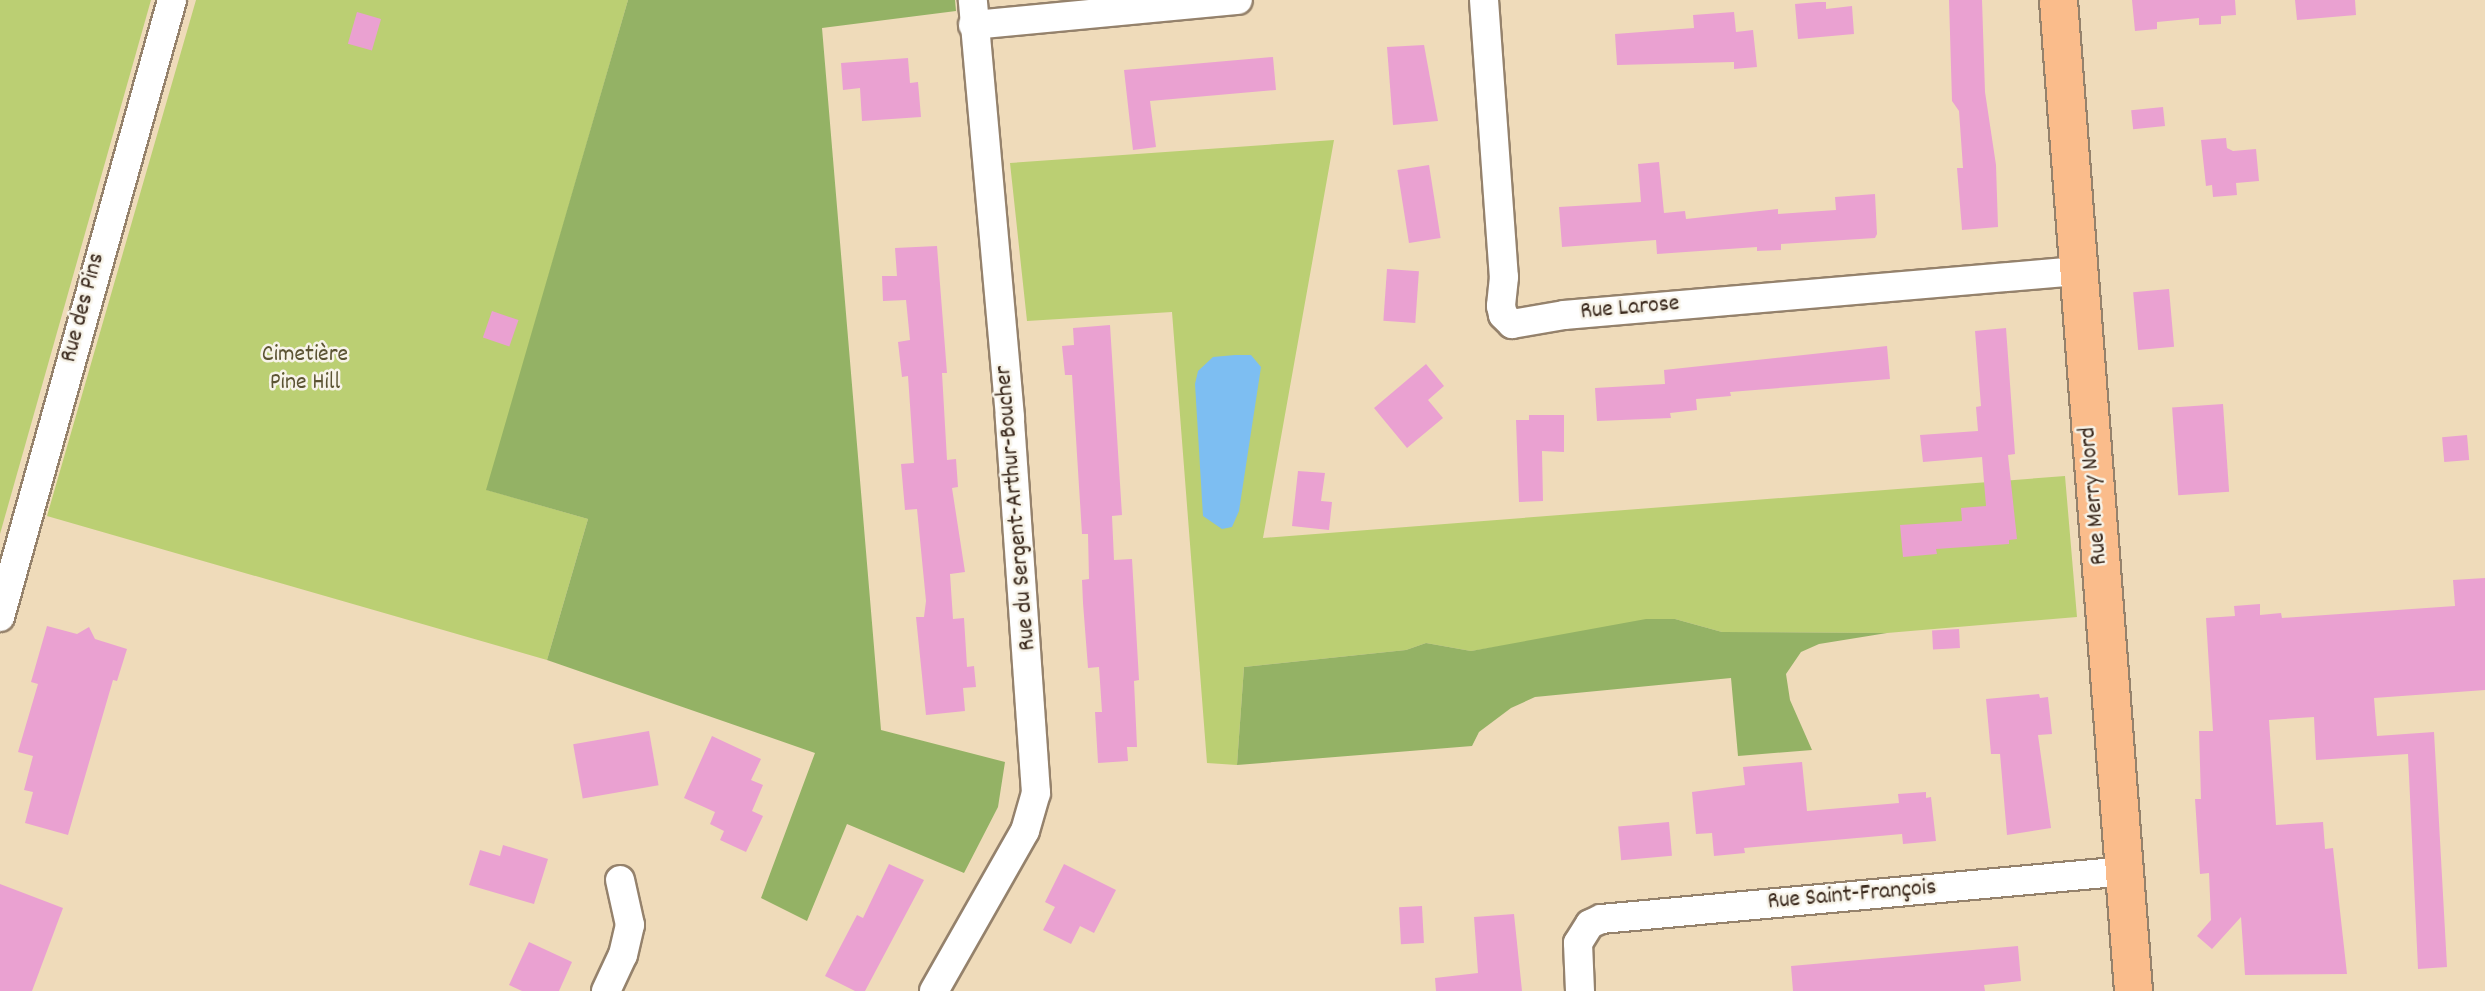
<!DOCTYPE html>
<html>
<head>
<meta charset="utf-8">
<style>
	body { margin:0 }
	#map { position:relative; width:2485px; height:991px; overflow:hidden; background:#efdbba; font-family:Dekko,sans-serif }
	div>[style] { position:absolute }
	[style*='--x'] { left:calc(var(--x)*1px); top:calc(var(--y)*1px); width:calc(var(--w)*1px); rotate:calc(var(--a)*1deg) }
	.green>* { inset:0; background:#bbcf73 }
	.forest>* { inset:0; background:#94b265 }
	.water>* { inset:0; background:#7dbef2 }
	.building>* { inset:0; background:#eaa1d1; transform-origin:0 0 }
	.roads { filter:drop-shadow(2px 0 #95826c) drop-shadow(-2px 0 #95826c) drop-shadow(0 2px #95826c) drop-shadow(0 -2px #95826c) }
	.minor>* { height:28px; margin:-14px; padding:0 14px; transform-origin:14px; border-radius:14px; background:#fff }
	.major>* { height:37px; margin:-18.5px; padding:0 18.5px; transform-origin:18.5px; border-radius:18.5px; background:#fabc8b }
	span { translate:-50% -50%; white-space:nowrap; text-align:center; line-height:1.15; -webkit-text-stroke:5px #f7f3e8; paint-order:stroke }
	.street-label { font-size:24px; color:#3b2a1e }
	.park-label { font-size:24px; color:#5b5333 }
</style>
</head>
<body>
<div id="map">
	<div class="green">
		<div style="clip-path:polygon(0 0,151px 0,0 534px)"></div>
		<div style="clip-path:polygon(196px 0,628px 0,487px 490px,588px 519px,547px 660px,47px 516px)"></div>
		<div style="clip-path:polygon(1334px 140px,1263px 538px,2065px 476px,2077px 617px,1887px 633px,1722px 632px,1675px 619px,1471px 651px,1426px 643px,1406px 650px,1244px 667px,1237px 765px,1207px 763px,1172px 312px,1027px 321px,1010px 163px)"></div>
	</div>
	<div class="forest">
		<div style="clip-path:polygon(628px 0,955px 0,956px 11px,822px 28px,881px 730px,1005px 762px,998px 807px,964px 873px,847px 824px,807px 921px,761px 898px,815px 753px,547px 660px,588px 519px,486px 490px)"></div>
		<div style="clip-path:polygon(1646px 619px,1675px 619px,1722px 632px,1887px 633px,1819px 644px,1801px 652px,1786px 674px,1790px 700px,1812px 750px,1738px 756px,1731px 678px,1535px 697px,1511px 708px,1479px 732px,1472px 746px,1237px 765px,1244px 667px,1406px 650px,1426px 643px,1471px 651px)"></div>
	</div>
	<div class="water">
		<div style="clip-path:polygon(1235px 355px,1251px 355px,1261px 367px,1239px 511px,1232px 527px,1222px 529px,1203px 516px,1195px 384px,1198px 371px,1213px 357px)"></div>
	</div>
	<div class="building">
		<div style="clip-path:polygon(1949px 0,1982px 0,1985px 92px,1996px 165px,1998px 227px,1962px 230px,1957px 168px,1963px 168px,1959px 111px,1952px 101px)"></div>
		<div style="clip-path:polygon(2132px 0,2235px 0,2236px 15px,2221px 16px,2221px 24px,2199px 25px,2199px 18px,2157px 22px,2157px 29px,2135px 31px)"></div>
		<div style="clip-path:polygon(2295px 0,2355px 0,2356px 15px,2297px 20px)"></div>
		<div style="clip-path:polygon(1818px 2px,1826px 2px,1826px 9px,1852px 6px,1854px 34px,1798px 39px,1795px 4px)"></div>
		<div style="left:357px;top:12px;width:25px;height:33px;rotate:16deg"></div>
		<div style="clip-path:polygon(1734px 12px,1736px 32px,1753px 30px,1757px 67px,1734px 69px,1734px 62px,1617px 65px,1615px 34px,1694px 28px,1693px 15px)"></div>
		<div style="clip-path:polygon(1424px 45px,1438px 121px,1393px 125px,1387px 47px)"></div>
		<div style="clip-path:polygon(1273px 57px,1276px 90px,1150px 101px,1156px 147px,1133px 150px,1124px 70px)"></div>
		<div style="clip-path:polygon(908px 58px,910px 83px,918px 82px,921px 117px,862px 121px,860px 88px,843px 90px,841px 63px)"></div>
		<div style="left:2163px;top:107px;width:19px;height:32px;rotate:84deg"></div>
		<div style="clip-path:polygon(2226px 138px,2227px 148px,2233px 151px,2256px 149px,2259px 181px,2236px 183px,2237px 195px,2213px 197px,2212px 185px,2206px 186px,2201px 140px)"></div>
		<div style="clip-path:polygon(1659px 162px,1664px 213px,1685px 211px,1686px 219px,1778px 209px,1778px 214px,1836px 210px,1835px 197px,1875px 194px,1877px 234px,1875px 238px,1781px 244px,1781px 250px,1757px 251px,1757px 247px,1657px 254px,1656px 240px,1562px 247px,1559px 207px,1641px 202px,1638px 164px)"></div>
		<div style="left:1429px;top:165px;width:74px;height:32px;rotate:81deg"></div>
		<div style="clip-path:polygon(937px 246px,947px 373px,942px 373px,947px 460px,956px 459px,958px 487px,952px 488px,965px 572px,950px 574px,953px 619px,964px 618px,967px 667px,974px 666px,976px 687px,963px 688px,965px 711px,926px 715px,916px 617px,924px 617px,926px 601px,917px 509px,905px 510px,901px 464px,914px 463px,908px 376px,902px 377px,898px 342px,910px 340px,906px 300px,883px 301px,882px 276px,897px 276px,895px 248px)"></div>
		<div style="left:1387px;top:269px;width:32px;height:52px;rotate:4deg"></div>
		<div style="left:2169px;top:289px;width:58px;height:36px;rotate:85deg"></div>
		<div style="left:492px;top:311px;width:28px;height:28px;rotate:19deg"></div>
		<div style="clip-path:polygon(1110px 325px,1122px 515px,1112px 516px,1114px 560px,1132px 559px,1139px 680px,1134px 681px,1137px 747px,1127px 747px,1128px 761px,1098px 763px,1095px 712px,1102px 712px,1099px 667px,1088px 668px,1083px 603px,1082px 580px,1089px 579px,1088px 534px,1082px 534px,1072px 375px,1065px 375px,1062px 346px,1074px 345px,1073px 328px)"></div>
		<div style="clip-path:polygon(2006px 328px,2015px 454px,2008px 455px,2017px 539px,2009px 540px,2009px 544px,1936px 549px,1937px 554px,1903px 557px,1900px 525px,1962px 521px,1961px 508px,1986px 506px,1982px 457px,1923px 462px,1920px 435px,1978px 431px,1976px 407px,1981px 406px,1975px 331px)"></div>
		<div style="clip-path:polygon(1887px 346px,1890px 379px,1730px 392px,1731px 396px,1696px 399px,1697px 410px,1670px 413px,1671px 418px,1597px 421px,1595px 388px,1665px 384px,1664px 370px)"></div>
		<div style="clip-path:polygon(1426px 364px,1444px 386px,1428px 400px,1443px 418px,1407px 448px,1374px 408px)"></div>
		<div style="left:2223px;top:404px;width:88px;height:51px;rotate:86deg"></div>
		<div style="clip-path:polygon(1529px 415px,1564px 415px,1564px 452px,1542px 451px,1543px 501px,1519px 502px,1516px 420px,1529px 420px)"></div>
		<div style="left:2467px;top:435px;width:25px;height:25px;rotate:85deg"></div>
		<div style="clip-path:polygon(1298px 471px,1325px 473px,1321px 501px,1332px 502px,1329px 530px,1292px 526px)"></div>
		<div style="clip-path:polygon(2485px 578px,2485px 690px,2374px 698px,2377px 736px,2434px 732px,2447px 967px,2418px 969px,2408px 754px,2316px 760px,2314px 717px,2269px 720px,2276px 825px,2323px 822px,2325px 849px,2333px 848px,2347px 974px,2245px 975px,2241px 917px,2212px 949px,2197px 936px,2211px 920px,2209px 873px,2200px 874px,2195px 799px,2201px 799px,2199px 731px,2213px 731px,2206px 618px,2235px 616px,2234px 606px,2260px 604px,2260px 615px,2281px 613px,2282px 618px,2455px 606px,2453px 580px)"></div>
		<div style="clip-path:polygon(47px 626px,77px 634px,89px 627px,95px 639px,127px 649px,117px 681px,113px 680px,68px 835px,25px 823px,33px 792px,24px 790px,33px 756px,18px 752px,38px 684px,31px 682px)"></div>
		<div style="left:1959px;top:629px;width:19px;height:27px;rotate:87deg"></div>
		<div style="clip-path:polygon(2039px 694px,2040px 698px,2048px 697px,2052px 734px,2038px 735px,2051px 828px,2007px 835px,2000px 754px,1991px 754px,1986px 699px)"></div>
		<div style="left:649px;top:731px;width:55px;height:77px;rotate:80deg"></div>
		<div style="clip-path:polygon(712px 736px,761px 759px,751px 780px,763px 785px,752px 811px,763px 816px,746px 852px,720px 840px,724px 831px,710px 824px,715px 812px,684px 798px)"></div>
		<div style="clip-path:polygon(1802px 762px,1807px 811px,1899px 803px,1898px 794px,1926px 792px,1926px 798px,1931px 797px,1936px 841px,1903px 844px,1902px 834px,1744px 848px,1745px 853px,1714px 856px,1712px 833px,1696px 834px,1692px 792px,1745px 785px,1743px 767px)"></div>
		<div style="left:1669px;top:822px;width:34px;height:51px;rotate:85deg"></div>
		<div style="clip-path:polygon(503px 845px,548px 859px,534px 904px,469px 885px,480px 850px,500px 856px)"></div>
		<div style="clip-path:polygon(889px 864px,924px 880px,865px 991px,855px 991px,825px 976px,857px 915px,863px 918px)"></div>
		<div style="clip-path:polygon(1064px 864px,1116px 890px,1094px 933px,1080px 926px,1071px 944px,1043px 930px,1055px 907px,1045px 902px)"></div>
		<div style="clip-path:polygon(0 884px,63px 908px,32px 991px,0 991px)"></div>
		<div style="left:1422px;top:906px;width:37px;height:23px;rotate:87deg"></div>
		<div style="clip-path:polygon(1514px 914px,1522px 991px,1436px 991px,1435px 978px,1478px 973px,1474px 917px)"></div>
		<div style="clip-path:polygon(529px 942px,572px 962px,559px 991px,522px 991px,509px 985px)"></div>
		<div style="clip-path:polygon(2018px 946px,2021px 981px,1984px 985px,1985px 991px,1793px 991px,1791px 966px)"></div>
	</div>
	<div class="roads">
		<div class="minor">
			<div style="--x:1484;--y:0;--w:278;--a:85.9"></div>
			<div style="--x:1504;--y:277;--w:29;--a:96"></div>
			<div style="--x:1501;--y:306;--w:9;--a:77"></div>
			<div style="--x:1503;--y:315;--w:13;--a:45"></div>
			<div style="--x:1512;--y:324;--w:53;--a:-9.8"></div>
			<div style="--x:1564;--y:315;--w:515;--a:-4.9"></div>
			<div style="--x:973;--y:25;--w:266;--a:-5.4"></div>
			<div style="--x:0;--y:617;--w:641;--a:-74.42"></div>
			<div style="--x:606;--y:991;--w:40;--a:-65"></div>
			<div style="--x:623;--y:955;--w:31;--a:-77"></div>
			<div style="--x:630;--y:925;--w:46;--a:-102.5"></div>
			<div style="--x:934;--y:991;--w:184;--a:-60.4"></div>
			<div style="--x:1025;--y:831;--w:40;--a:-74"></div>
			<div style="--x:1036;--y:793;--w:377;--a:-94"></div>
			<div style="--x:1010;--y:417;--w:419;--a:-95.1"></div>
			<div style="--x:1580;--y:991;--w:48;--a:-92.4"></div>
			<div style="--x:1578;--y:943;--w:22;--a:-58"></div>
			<div style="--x:1590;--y:924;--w:12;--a:-24"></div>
			<div style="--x:1601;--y:919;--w:527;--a:-5.22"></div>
		</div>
		<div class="major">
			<div style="--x:2058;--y:0;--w:994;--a:85.67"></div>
		</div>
	</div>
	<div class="street-label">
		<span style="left:84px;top:308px;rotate:-75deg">Rue des Pins</span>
		<span style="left:1630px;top:309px;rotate:-5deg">Rue Larose</span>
		<span style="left:2095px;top:496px;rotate:-95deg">Rue Merry Nord</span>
		<span style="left:1017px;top:508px;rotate:-95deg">Rue du Sergent-Arthur-Boucher</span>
		<span style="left:1852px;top:896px;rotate:-5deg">Rue Saint-François</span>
	</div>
	<div class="park-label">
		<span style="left:305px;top:370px">Cimetière<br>Pine Hill</span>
	</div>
</div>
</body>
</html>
